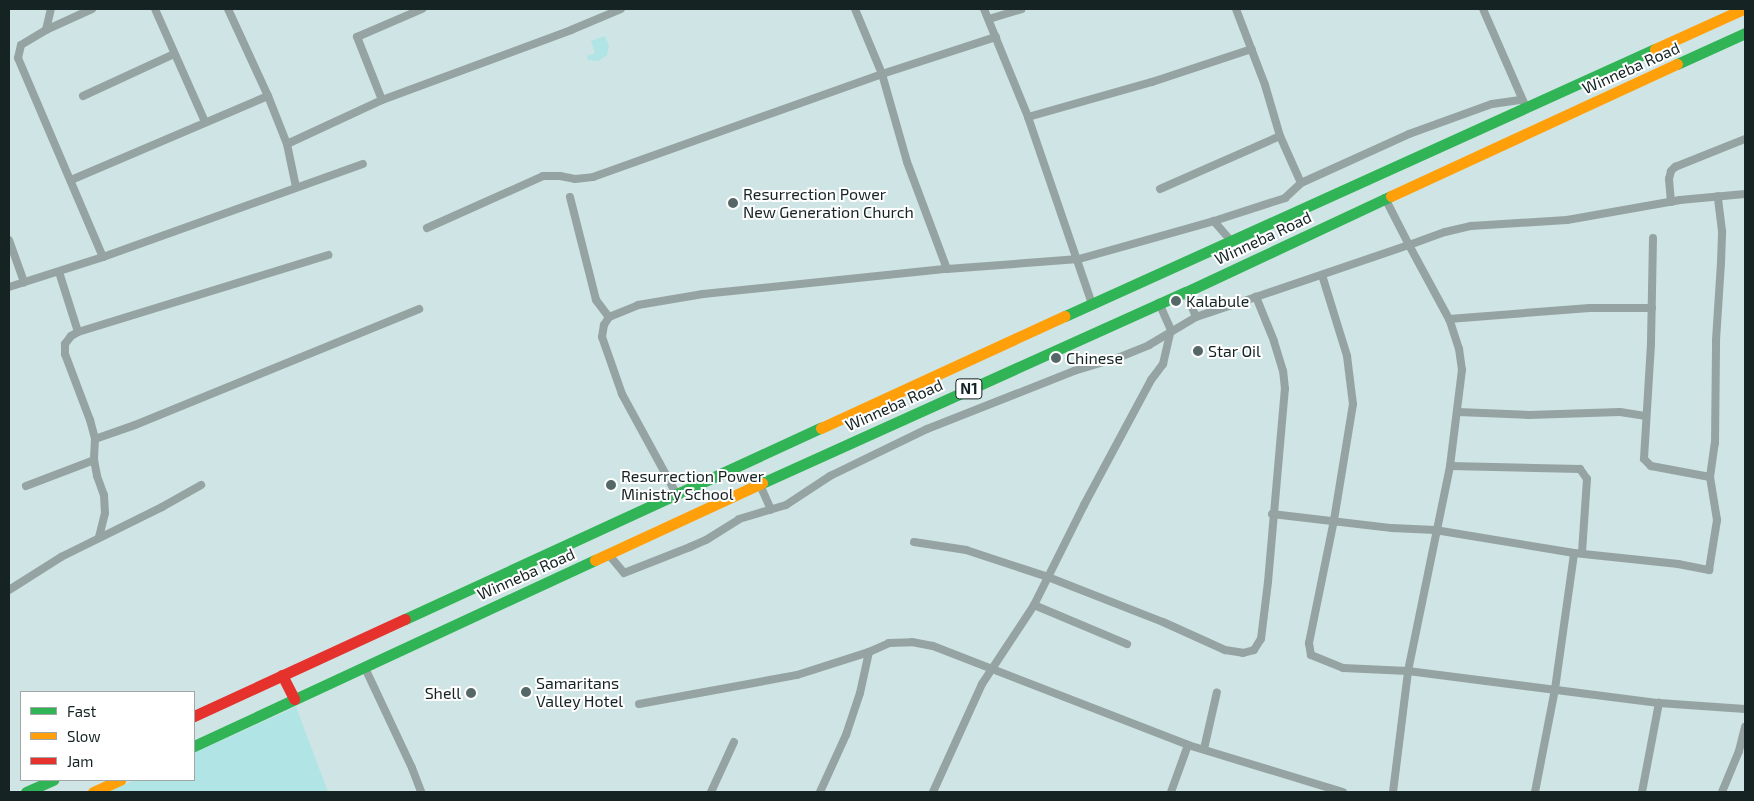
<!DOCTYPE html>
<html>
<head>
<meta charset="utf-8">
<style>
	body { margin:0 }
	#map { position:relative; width:1754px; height:801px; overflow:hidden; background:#cfe4e4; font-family:"Exo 2",sans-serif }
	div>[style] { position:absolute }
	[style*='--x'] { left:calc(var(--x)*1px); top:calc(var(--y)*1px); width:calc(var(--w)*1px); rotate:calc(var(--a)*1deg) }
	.green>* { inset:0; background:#b1e4e4 }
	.street>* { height:8px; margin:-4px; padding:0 4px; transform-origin:4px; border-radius:4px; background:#96a3a3 }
	.fast>* { height:11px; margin:-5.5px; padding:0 5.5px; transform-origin:5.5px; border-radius:5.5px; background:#30b455 }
	.slow>* { height:11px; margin:-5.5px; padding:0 5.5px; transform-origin:5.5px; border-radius:5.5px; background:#ff9f0a }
	.jam>* { height:11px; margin:-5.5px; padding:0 5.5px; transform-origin:5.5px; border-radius:5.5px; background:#e5322d }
	.dots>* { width:14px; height:14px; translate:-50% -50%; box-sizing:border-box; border:2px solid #fff; border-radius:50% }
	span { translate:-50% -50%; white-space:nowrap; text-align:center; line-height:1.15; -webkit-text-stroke:4px #fff; paint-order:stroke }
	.shield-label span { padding:1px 4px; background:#fff; border:1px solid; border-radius:4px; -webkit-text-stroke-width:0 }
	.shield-label { font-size:15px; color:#152323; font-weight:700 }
	.street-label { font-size:16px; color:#152323 }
	.poi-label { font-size:16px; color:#152323 }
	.left { translate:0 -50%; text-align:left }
	.right { translate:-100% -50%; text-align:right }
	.frame { position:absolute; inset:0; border:10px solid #152323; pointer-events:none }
	.legend { position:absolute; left:20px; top:691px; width:175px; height:90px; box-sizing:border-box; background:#fff; border:1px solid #a1a7a7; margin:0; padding:6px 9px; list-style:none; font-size:15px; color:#152323 }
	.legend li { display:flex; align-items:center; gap:10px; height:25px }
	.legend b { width:25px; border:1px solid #a1a7a7 }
</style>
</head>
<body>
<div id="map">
	<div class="green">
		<div style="clip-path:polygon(605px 36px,609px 46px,607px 55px,598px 61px,588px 60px,587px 56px,595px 53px,591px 41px)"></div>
		<div style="clip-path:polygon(296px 707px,328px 792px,107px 792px,135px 780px,194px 780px,194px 753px)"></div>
	</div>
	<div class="street">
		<div style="--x:92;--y:9;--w:51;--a:155.5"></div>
		<div style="--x:46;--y:30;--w:29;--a:149"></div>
		<div style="--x:21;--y:45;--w:13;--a:103"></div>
		<div style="--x:18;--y:58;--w:216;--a:66.9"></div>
		<div style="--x:155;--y:9;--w:124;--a:66.1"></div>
		<div style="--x:228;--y:9;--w:96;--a:65.3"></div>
		<div style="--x:268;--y:96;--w:52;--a:68.4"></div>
		<div style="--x:287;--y:144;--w:44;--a:78.2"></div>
		<div style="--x:855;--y:9;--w:70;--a:67.4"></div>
		<div style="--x:882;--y:74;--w:91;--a:74.1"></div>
		<div style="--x:907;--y:162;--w:114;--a:69.5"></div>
		<div style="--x:984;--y:9;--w:117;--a:67.8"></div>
		<div style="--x:1028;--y:117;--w:198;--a:71.1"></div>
		<div style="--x:1236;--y:9;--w:81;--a:69.1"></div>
		<div style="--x:1265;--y:85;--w:53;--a:73.6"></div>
		<div style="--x:1280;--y:136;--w:51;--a:65.9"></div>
		<div style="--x:1483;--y:9;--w:103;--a:66.4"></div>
		<div style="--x:989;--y:19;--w:34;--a:-17"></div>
		<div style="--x:46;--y:30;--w:22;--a:-77"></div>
		<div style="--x:83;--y:96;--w:100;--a:-24.8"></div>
		<div style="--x:382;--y:100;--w:68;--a:-111.6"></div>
		<div style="--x:357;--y:37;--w:71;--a:-23.3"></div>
		<div style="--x:1028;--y:117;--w:129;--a:-15.8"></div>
		<div style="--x:1152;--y:82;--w:105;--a:-18.3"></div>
		<div style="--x:287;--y:144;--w:105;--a:-24.9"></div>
		<div style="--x:382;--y:100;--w:202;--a:-20.3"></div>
		<div style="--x:571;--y:30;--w:54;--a:-22.8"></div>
		<div style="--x:71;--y:180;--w:214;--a:-23.1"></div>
		<div style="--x:1160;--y:189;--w:131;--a:-23.8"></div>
		<div style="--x:570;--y:197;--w:106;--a:75.8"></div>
		<div style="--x:596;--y:300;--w:21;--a:53"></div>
		<div style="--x:1671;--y:202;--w:23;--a:-95"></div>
		<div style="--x:1669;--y:179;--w:8;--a:-76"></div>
		<div style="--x:1671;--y:171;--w:6;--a:-45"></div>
		<div style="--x:1675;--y:167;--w:75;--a:-21.8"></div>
		<div style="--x:427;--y:228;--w:127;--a:-24.1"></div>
		<div style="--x:543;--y:176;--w:17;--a:0"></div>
		<div style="--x:560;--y:176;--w:15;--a:11"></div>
		<div style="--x:575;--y:179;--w:18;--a:-6"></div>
		<div style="--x:593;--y:177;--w:307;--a:-19.6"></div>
		<div style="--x:882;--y:74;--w:120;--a:-18"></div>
		<div style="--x:1653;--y:238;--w:106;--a:91.1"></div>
		<div style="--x:1651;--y:344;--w:115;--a:93.5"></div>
		<div style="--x:1644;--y:459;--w:10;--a:45"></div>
		<div style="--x:1651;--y:466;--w:60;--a:10.6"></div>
		<div style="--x:9;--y:240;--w:45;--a:70.3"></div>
		<div style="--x:1232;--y:242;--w:28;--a:-131"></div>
		<div style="--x:1214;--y:221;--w:75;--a:-17.9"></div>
		<div style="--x:1285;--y:198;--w:22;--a:-43"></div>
		<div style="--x:1301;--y:183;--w:119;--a:-24.4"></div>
		<div style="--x:1409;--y:134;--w:88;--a:-19.9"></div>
		<div style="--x:1492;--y:104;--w:30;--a:-8"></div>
		<div style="--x:59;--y:272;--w:63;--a:72.4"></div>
		<div style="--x:78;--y:332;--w:8;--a:150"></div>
		<div style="--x:71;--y:336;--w:10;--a:127"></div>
		<div style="--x:65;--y:344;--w:10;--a:90"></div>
		<div style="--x:65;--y:354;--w:71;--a:69.3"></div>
		<div style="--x:90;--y:420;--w:20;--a:75"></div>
		<div style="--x:95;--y:439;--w:21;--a:93"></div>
		<div style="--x:94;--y:460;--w:16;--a:79"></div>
		<div style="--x:97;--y:476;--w:20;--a:70"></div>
		<div style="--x:104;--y:495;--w:18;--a:87"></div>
		<div style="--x:105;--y:513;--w:25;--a:104"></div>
		<div style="--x:1322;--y:275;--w:85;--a:72.8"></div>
		<div style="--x:1347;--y:356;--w:48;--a:82.9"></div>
		<div style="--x:1353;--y:404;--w:118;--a:99.3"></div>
		<div style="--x:1334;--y:520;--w:126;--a:101.5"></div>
		<div style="--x:1309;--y:643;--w:12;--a:81"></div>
		<div style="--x:1311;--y:655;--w:35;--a:22"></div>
		<div style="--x:1343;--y:668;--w:65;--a:2.6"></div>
		<div style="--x:1408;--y:671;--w:253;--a:7.3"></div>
		<div style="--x:1659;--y:703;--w:86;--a:4"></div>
		<div style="--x:9;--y:287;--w:99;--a:-17.7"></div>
		<div style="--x:103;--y:257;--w:276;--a:-19.7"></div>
		<div style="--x:1256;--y:297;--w:162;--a:-18.8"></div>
		<div style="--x:1409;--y:245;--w:53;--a:-117.1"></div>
		<div style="--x:1449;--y:319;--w:141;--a:-4.5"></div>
		<div style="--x:1590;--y:308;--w:62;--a:0"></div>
		<div style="--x:78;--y:332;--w:262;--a:-17.1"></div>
		<div style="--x:1458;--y:412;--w:71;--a:2.4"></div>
		<div style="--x:1529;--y:415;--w:91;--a:-1.9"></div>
		<div style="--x:1620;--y:412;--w:25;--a:9"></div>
		<div style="--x:95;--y:439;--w:42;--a:-19.3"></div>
		<div style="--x:135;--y:425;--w:307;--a:-22.2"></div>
		<div style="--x:1450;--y:466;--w:130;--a:1.3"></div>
		<div style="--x:1580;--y:469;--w:12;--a:55"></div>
		<div style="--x:1587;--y:479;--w:74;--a:93.9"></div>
		<div style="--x:760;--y:485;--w:27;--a:66"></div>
		<div style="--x:26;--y:486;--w:73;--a:-20.9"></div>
		<div style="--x:677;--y:495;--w:115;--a:-118.6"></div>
		<div style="--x:622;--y:394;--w:60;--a:-109.3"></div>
		<div style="--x:602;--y:337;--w:12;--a:-81"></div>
		<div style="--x:604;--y:325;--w:9;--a:-58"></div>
		<div style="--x:609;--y:317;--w:31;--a:-22"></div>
		<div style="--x:638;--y:305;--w:66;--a:-9.6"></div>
		<div style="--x:703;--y:294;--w:245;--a:-5.9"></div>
		<div style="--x:947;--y:269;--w:132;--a:-4.3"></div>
		<div style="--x:1079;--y:259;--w:140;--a:-15.7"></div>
		<div style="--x:1272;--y:514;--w:121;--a:6.7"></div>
		<div style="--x:1392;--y:528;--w:43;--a:2.7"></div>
		<div style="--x:1435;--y:530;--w:141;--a:9.4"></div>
		<div style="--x:1574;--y:553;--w:105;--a:6"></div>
		<div style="--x:1678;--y:564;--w:32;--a:11"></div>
		<div style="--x:1709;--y:570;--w:51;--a:-80.9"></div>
		<div style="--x:1717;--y:520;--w:44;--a:-99.2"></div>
		<div style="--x:1710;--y:477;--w:34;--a:-82"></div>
		<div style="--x:1715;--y:443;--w:103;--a:-89.4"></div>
		<div style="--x:1716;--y:340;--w:77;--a:-86.3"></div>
		<div style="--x:1721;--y:263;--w:32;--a:-88"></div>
		<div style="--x:1722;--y:231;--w:35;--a:-97"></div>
		<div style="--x:914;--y:542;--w:53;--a:8.7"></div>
		<div style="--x:966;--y:550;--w:86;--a:18.2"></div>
		<div style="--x:1048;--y:577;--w:123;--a:21.4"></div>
		<div style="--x:1163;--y:622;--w:68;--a:24.3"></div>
		<div style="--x:1225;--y:650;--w:18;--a:9"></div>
		<div style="--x:1243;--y:653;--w:11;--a:-15"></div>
		<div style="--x:1254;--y:650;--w:13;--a:-58"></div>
		<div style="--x:1261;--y:639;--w:57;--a:-83"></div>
		<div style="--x:1268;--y:582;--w:194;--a:-85"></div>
		<div style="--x:1285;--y:389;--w:18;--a:-96"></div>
		<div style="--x:1283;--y:371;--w:31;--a:-107"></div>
		<div style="--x:1274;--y:341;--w:48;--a:-112.2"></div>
		<div style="--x:1256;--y:297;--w:63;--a:161.6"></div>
		<div style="--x:1196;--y:317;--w:27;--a:-112"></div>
		<div style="--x:609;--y:555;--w:23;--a:50"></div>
		<div style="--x:624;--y:573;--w:71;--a:-21.5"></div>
		<div style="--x:690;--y:547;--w:17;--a:-24"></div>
		<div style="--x:706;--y:540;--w:39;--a:-32"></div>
		<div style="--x:739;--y:519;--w:49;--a:-16.6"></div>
		<div style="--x:786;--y:505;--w:53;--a:-33.4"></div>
		<div style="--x:830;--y:476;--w:108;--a:-25.9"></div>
		<div style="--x:927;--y:429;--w:158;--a:-21.5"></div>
		<div style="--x:1074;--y:371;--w:48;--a:-16.9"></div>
		<div style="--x:1120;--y:357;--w:31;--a:-22"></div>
		<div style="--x:1149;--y:345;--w:55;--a:-30.8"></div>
		<div style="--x:9;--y:590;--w:62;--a:-32.4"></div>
		<div style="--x:61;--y:557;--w:113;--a:-26.3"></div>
		<div style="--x:162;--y:507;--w:45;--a:-29.4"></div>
		<div style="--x:1034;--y:605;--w:101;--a:22.8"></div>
		<div style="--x:365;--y:668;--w:110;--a:64.8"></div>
		<div style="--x:412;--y:768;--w:26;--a:69"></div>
		<div style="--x:639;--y:704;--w:161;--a:-10.4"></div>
		<div style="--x:797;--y:675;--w:76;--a:-17.7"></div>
		<div style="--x:869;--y:652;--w:22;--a:-24"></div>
		<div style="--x:889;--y:643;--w:23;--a:-2"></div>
		<div style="--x:912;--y:642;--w:21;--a:11"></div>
		<div style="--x:933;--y:646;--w:274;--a:21.2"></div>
		<div style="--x:1188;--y:745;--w:162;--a:16.9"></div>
		<div style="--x:1204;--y:749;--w:58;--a:-77.2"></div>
		<div style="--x:711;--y:792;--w:55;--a:-65.3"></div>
		<div style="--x:820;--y:792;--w:63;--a:-65.5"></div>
		<div style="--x:846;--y:735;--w:44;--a:-71.6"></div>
		<div style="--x:860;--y:693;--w:42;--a:-77.6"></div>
		<div style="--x:933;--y:792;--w:119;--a:-65.6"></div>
		<div style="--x:982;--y:684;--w:95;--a:-56.6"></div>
		<div style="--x:1034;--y:605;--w:112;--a:-63.4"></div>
		<div style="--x:1084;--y:505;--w:142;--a:-61.8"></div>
		<div style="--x:1151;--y:380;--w:20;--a:-53"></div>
		<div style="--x:1163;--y:364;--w:35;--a:-77"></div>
		<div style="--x:1171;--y:330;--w:30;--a:-114"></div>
		<div style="--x:1171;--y:792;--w:50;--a:-70.1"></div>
		<div style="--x:1393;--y:792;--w:122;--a:-82.9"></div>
		<div style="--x:1408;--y:671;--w:209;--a:-78.4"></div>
		<div style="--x:1450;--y:466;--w:97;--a:-82.9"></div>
		<div style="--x:1462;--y:370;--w:21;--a:-98"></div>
		<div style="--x:1459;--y:349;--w:32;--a:-108"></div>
		<div style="--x:1449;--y:319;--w:84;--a:-118.4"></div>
		<div style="--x:1409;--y:245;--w:38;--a:-20"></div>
		<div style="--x:1445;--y:232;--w:27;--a:-13"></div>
		<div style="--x:1471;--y:226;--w:96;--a:-3.6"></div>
		<div style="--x:1567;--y:220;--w:115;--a:-10"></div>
		<div style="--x:1680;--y:200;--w:65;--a:-5.3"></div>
		<div style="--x:1535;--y:792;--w:105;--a:-79"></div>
		<div style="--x:1555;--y:689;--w:137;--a:-82"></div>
		<div style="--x:1642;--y:792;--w:91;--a:-79.2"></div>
		<div style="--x:1722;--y:792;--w:44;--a:-67.5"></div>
		<div style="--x:1739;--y:751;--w:25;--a:-76"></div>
	</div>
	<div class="fast">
		<div style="--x:1677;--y:64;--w:75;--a:-24.5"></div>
		<div style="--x:1065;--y:316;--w:648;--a:-24.35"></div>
		<div style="--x:762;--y:483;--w:465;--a:-24.3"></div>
		<div style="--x:1186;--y:292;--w:226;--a:-25.1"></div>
		<div style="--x:405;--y:619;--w:458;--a:-24.7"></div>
		<div style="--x:194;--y:746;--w:442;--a:-24.9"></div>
		<div style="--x:26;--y:792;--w:30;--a:-24"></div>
	</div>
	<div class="slow">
		<div style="--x:1655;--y:49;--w:97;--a:-24.4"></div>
		<div style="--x:1391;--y:196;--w:315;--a:-24.8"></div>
		<div style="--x:821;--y:428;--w:268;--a:-24.7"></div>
		<div style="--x:595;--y:560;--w:184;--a:-24.8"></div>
		<div style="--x:93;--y:792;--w:30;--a:-24"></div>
	</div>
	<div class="jam">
		<div style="--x:282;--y:675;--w:27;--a:63"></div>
		<div style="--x:194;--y:716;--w:232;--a:-24.7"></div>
	</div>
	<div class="dots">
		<div style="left:733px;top:203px;background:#566767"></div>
		<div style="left:1176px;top:301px;background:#566767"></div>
		<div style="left:1198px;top:351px;background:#566767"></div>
		<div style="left:1056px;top:358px;background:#566767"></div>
		<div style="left:611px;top:485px;background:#566767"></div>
		<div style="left:526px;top:692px;background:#566767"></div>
		<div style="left:471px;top:693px;background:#566767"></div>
	</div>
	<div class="shield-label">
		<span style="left:969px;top:389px">N1</span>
	</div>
	<div class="street-label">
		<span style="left:1631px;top:68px;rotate:-24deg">Winneba Road</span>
		<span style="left:1263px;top:238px;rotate:-25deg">Winneba Road</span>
		<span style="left:894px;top:405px;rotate:-24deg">Winneba Road</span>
		<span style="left:526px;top:574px;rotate:-24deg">Winneba Road</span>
	</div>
	<div class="poi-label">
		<span class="left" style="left:743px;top:203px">Resurrection Power<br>New Generation Church</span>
		<span class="left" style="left:1186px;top:301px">Kalabule</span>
		<span class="left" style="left:1208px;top:351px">Star Oil</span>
		<span class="left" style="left:1066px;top:358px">Chinese</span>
		<span class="left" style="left:621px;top:485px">Resurrection Power<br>Ministry School</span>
		<span class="left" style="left:536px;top:692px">Samaritans<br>Valley Hotel</span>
		<span class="right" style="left:461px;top:693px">Shell</span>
	</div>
	<div class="frame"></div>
	<ul class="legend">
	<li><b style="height:6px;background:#30b455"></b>Fast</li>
	<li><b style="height:6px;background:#ff9f0a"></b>Slow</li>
	<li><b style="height:6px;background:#e5322d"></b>Jam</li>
	</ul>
</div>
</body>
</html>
